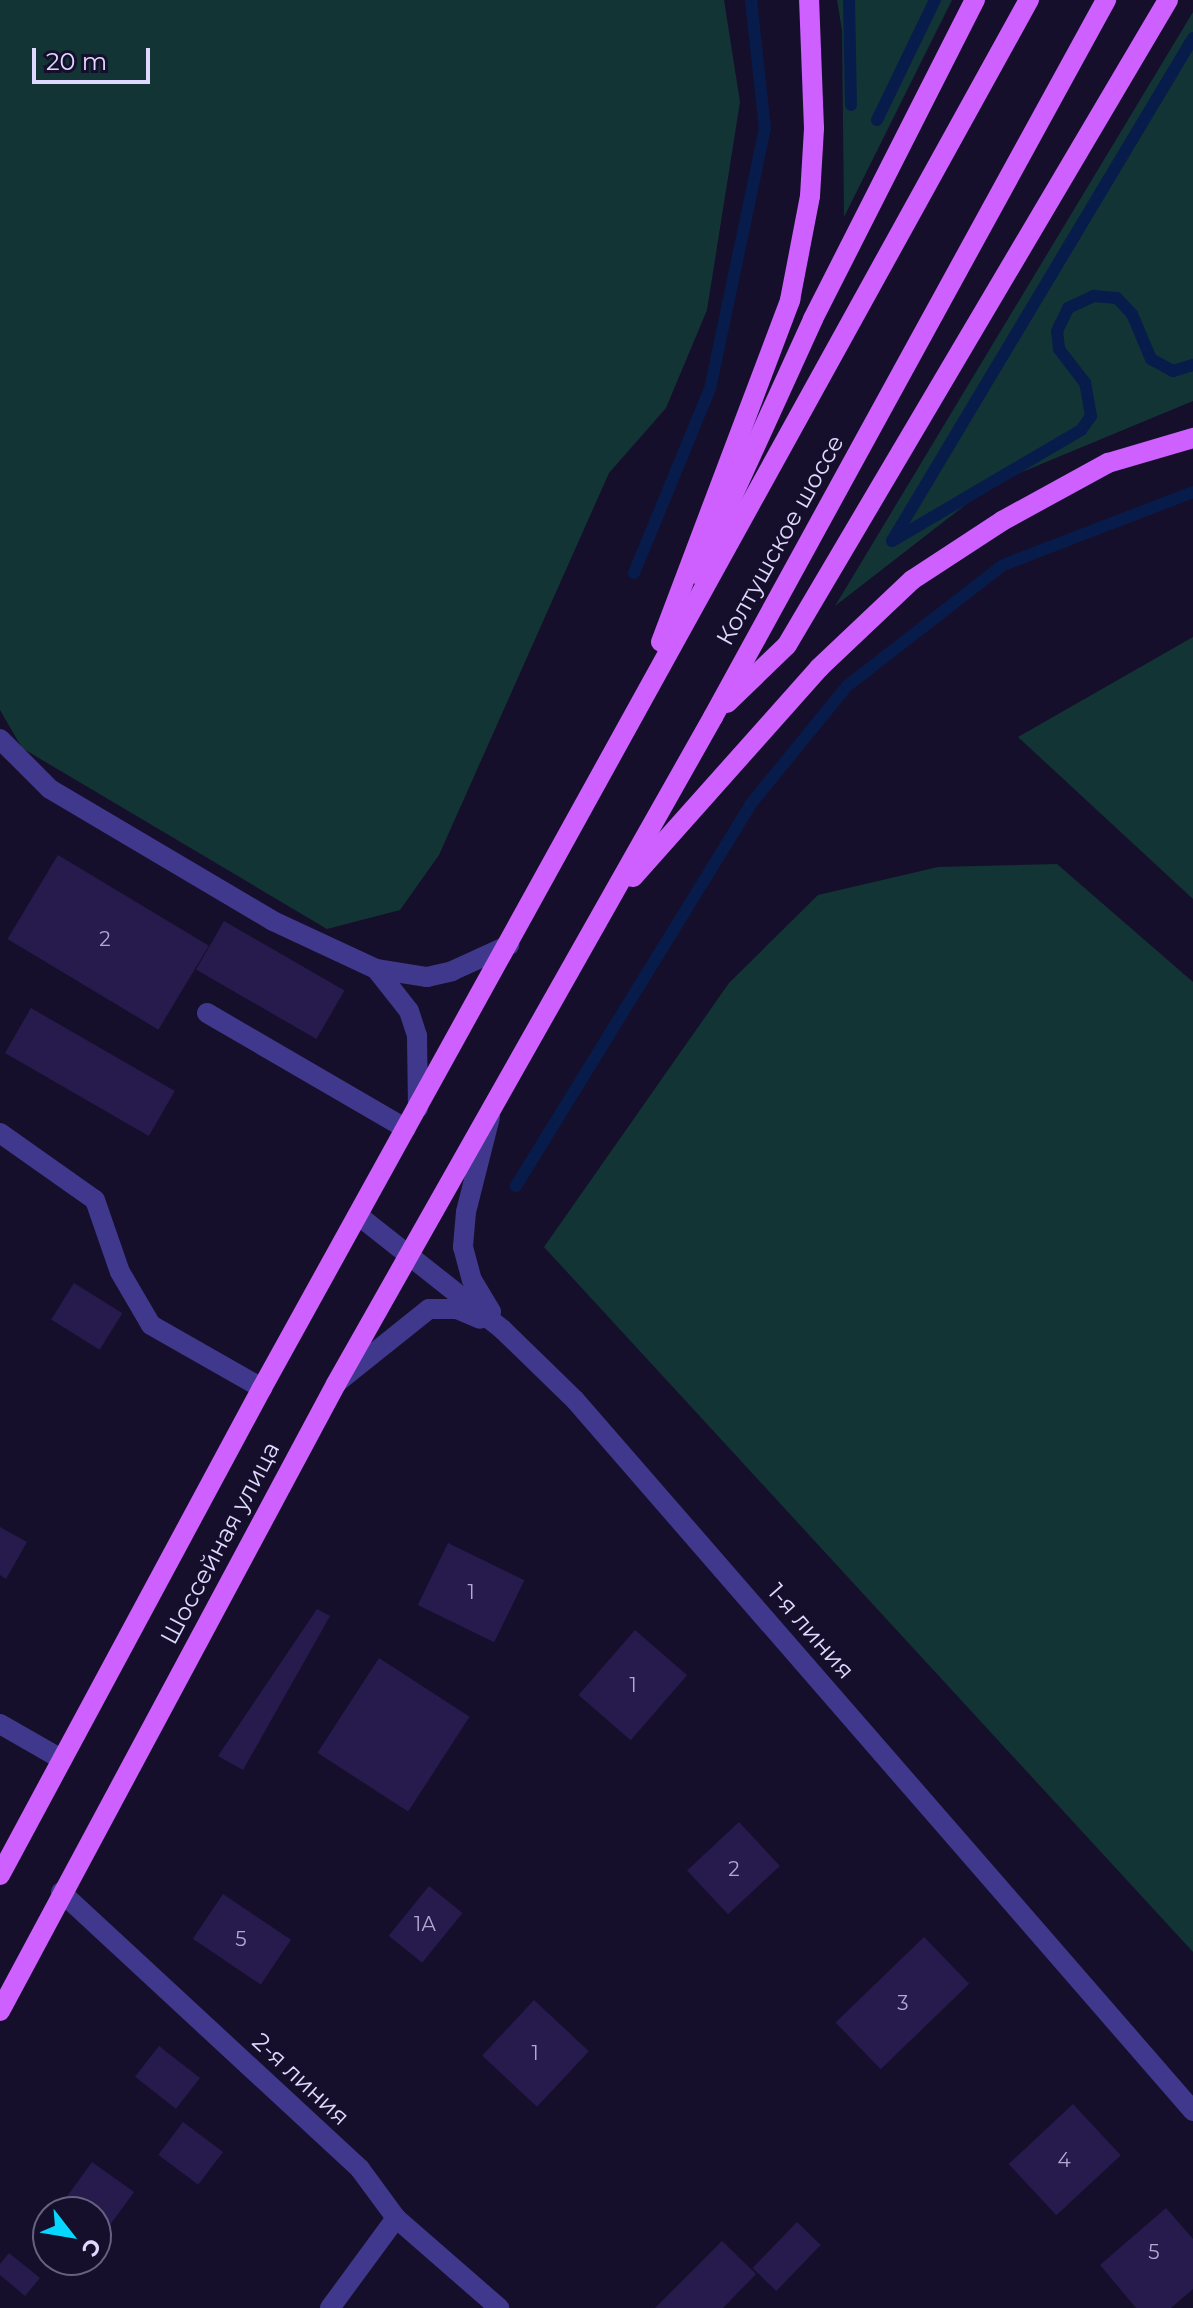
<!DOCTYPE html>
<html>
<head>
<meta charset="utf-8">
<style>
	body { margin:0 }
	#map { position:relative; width:1193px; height:2308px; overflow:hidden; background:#160f2b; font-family:Montserrat,sans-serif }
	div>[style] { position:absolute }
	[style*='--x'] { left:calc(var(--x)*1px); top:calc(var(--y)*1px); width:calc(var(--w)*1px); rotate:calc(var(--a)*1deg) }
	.green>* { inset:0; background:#123435 }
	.stream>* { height:12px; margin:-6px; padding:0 6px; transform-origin:6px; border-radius:6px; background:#071c4b }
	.building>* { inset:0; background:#271a4d; transform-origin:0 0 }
	.minor>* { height:20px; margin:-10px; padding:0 10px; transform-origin:10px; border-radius:10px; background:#40388c }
	.major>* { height:20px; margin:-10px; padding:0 10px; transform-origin:10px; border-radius:10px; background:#cd60ff }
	span { translate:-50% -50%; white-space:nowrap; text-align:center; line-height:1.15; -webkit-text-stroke:6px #160f2b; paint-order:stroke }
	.number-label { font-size:20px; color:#b2a9d2 }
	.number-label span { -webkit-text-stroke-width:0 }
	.street-label { font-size:24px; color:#e0d9ff }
	.north { position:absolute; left:32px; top:2196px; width:80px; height:80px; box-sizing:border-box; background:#160f2b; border:2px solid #676080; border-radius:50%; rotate:121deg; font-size:22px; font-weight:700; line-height:32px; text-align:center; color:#e0d9ff }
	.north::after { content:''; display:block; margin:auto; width:28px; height:36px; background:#05d7ff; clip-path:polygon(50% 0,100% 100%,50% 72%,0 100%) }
	.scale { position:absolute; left:32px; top:48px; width:118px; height:36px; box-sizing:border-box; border:4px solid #e0d9ff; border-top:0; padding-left:10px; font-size:24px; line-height:28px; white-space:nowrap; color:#e0d9ff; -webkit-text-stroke:6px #160f2b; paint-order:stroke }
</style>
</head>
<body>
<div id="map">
	<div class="green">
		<div style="clip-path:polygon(0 0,724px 0,740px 102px,707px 310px,666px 408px,609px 473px,439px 855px,400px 910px,327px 929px,22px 748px,0 710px)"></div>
		<div style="clip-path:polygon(837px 0,952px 0,844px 217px,842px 30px)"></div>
		<div style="clip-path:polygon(1193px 12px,1193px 401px,991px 485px,835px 606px)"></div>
		<div style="clip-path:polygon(1193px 637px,1193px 899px,1018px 737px)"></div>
		<div style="clip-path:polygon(1057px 864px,1193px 982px,1193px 1952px,544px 1247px,729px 983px,818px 895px,938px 867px)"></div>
	</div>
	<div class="stream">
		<div style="--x:849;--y:0;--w:105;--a:88.9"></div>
		<div style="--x:1193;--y:38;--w:586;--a:120.9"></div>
		<div style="--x:892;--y:541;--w:219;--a:-30.4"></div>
		<div style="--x:1081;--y:430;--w:17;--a:-54"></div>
		<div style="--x:1091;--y:416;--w:34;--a:-100"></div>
		<div style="--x:1085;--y:383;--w:43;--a:-127.4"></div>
		<div style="--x:1059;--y:349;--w:18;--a:-96"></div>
		<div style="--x:1057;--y:331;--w:25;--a:-64"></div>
		<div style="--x:1068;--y:308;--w:29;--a:-25"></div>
		<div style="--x:1094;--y:296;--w:23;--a:5"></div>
		<div style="--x:1117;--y:298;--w:22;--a:47"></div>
		<div style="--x:1132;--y:314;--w:49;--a:67.1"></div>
		<div style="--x:1151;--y:359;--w:25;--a:29"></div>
		<div style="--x:1173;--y:371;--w:21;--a:-17"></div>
		<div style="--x:877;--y:120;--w:133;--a:-64.2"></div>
		<div style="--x:634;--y:573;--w:199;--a:-67.6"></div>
		<div style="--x:710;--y:389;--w:266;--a:-78.1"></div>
		<div style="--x:765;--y:129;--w:130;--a:-96.2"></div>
		<div style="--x:516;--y:1186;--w:447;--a:-58.4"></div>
		<div style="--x:750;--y:805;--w:154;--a:-50.8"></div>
		<div style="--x:847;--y:686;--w:197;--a:-37.8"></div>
		<div style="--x:1003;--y:565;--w:204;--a:-21"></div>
	</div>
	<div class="building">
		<div style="left:58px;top:855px;width:176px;height:98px;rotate:31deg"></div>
		<div style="left:224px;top:921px;width:139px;height:56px;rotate:30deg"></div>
		<div style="left:31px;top:1008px;width:166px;height:52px;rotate:30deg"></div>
		<div style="left:74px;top:1283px;width:57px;height:43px;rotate:32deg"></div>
		<div style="clip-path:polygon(0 1527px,27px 1542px,6px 1579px,0 1575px)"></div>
		<div style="left:448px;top:1543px;width:85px;height:69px;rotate:26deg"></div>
		<div style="clip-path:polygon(317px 1609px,330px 1616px,243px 1770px,218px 1756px)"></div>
		<div style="left:635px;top:1630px;width:69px;height:86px;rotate:41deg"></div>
		<div style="left:379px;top:1658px;width:108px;height:113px;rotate:33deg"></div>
		<div style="left:739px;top:1822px;width:60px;height:71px;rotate:47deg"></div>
		<div style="left:429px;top:1886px;width:43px;height:64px;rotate:39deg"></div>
		<div style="left:223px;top:1894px;width:82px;height:54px;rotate:34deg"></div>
		<div style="left:924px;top:1937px;width:65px;height:123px;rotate:46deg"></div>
		<div style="left:534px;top:2000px;width:75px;height:76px;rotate:43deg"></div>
		<div style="left:159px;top:2046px;width:52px;height:39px;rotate:38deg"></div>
		<div style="left:1073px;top:2104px;width:70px;height:88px;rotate:47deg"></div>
		<div style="left:183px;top:2122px;width:50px;height:41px;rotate:37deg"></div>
		<div style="clip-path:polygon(92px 2162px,134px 2192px,102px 2236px,96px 2232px,96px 2212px,68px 2212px,60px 2206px)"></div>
		<div style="clip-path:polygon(1166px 2208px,1193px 2239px,1193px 2289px,1171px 2308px,1136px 2308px,1100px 2265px)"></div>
		<div style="left:797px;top:2222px;width:33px;height:64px;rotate:44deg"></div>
		<div style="clip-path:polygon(722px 2241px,756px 2274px,723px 2308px,655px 2308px)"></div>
		<div style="clip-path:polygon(9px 2253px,40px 2278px,25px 2296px,0 2275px,0 2264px)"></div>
	</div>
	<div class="minor">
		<div style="--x:0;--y:739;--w:71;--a:45"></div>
		<div style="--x:50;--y:789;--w:259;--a:30.6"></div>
		<div style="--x:273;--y:921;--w:114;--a:25"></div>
		<div style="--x:376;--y:969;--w:52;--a:8.9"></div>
		<div style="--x:427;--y:977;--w:26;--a:-13"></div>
		<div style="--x:452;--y:971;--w:63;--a:-24.5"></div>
		<div style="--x:376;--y:969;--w:53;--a:51.8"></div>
		<div style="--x:409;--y:1011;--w:26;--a:72"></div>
		<div style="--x:417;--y:1036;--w:72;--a:89.2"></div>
		<div style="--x:207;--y:1013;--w:230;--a:30.2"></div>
		<div style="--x:490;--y:1117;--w:98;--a:104.2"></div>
		<div style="--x:466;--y:1212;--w:35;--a:95"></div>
		<div style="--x:463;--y:1247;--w:34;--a:75"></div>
		<div style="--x:472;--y:1280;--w:37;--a:59"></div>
		<div style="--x:0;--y:1133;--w:116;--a:35.2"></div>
		<div style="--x:95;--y:1200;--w:76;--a:70.9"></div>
		<div style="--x:120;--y:1272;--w:61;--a:59.7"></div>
		<div style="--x:151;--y:1325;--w:128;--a:29.6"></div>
		<div style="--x:359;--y:1216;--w:182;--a:38.3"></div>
		<div style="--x:502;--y:1329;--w:102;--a:44.2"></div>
		<div style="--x:575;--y:1400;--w:942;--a:49"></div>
		<div style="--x:339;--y:1381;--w:115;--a:-38.7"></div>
		<div style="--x:429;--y:1309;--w:28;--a:0"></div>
		<div style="--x:457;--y:1309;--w:25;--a:23"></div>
		<div style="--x:0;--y:1724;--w:70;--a:29.8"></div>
		<div style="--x:61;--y:1892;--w:408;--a:42.8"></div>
		<div style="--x:360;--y:2169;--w:61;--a:53.7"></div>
		<div style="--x:396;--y:2218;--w:137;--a:41.1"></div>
		<div style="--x:330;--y:2308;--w:112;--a:-53.7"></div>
	</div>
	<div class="major">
		<div style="--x:697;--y:574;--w:280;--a:-65.5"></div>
		<div style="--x:813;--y:319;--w:358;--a:-63.1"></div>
		<div style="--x:661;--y:642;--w:366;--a:-69.3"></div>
		<div style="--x:790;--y:300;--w:106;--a:-79.1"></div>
		<div style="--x:810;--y:196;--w:68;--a:-86.6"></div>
		<div style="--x:814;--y:128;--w:128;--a:-92.2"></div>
		<div style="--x:727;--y:703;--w:83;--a:-44"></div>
		<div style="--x:787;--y:645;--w:749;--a:-59.43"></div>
		<div style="--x:633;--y:877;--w:280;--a:-48.3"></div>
		<div style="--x:819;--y:668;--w:128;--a:-43.4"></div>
		<div style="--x:912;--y:580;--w:108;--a:-33.2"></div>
		<div style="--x:1002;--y:521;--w:121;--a:-28.7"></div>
		<div style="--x:1108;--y:463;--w:89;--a:-16.4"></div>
		<div style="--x:0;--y:1875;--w:553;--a:-61.72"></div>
		<div style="--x:262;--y:1388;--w:1586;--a:-61.08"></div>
		<div style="--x:0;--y:2011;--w:711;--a:-61.81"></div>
		<div style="--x:336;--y:1384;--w:766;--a:-60.52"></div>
		<div style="--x:713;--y:717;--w:818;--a:-61.27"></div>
	</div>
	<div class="number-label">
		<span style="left:105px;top:939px">2</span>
		<span style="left:471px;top:1592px">1</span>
		<span style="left:633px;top:1685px">1</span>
		<span style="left:734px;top:1869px">2</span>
		<span style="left:425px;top:1924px">1А</span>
		<span style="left:241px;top:1939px">5</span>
		<span style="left:903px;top:2003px">3</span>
		<span style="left:535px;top:2053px">1</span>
		<span style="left:1064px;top:2160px">4</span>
		<span style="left:1154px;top:2252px">5</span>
	</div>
	<div class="street-label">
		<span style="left:780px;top:540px;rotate:-61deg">Колтушское шоссе</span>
		<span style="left:220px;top:1543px;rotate:-62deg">Шоссейная улица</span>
		<span style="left:811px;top:1631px;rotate:49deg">1-я линия</span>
		<span style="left:301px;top:2079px;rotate:43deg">2-я линия</span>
	</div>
	<div class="north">С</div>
	<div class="scale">20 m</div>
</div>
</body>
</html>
